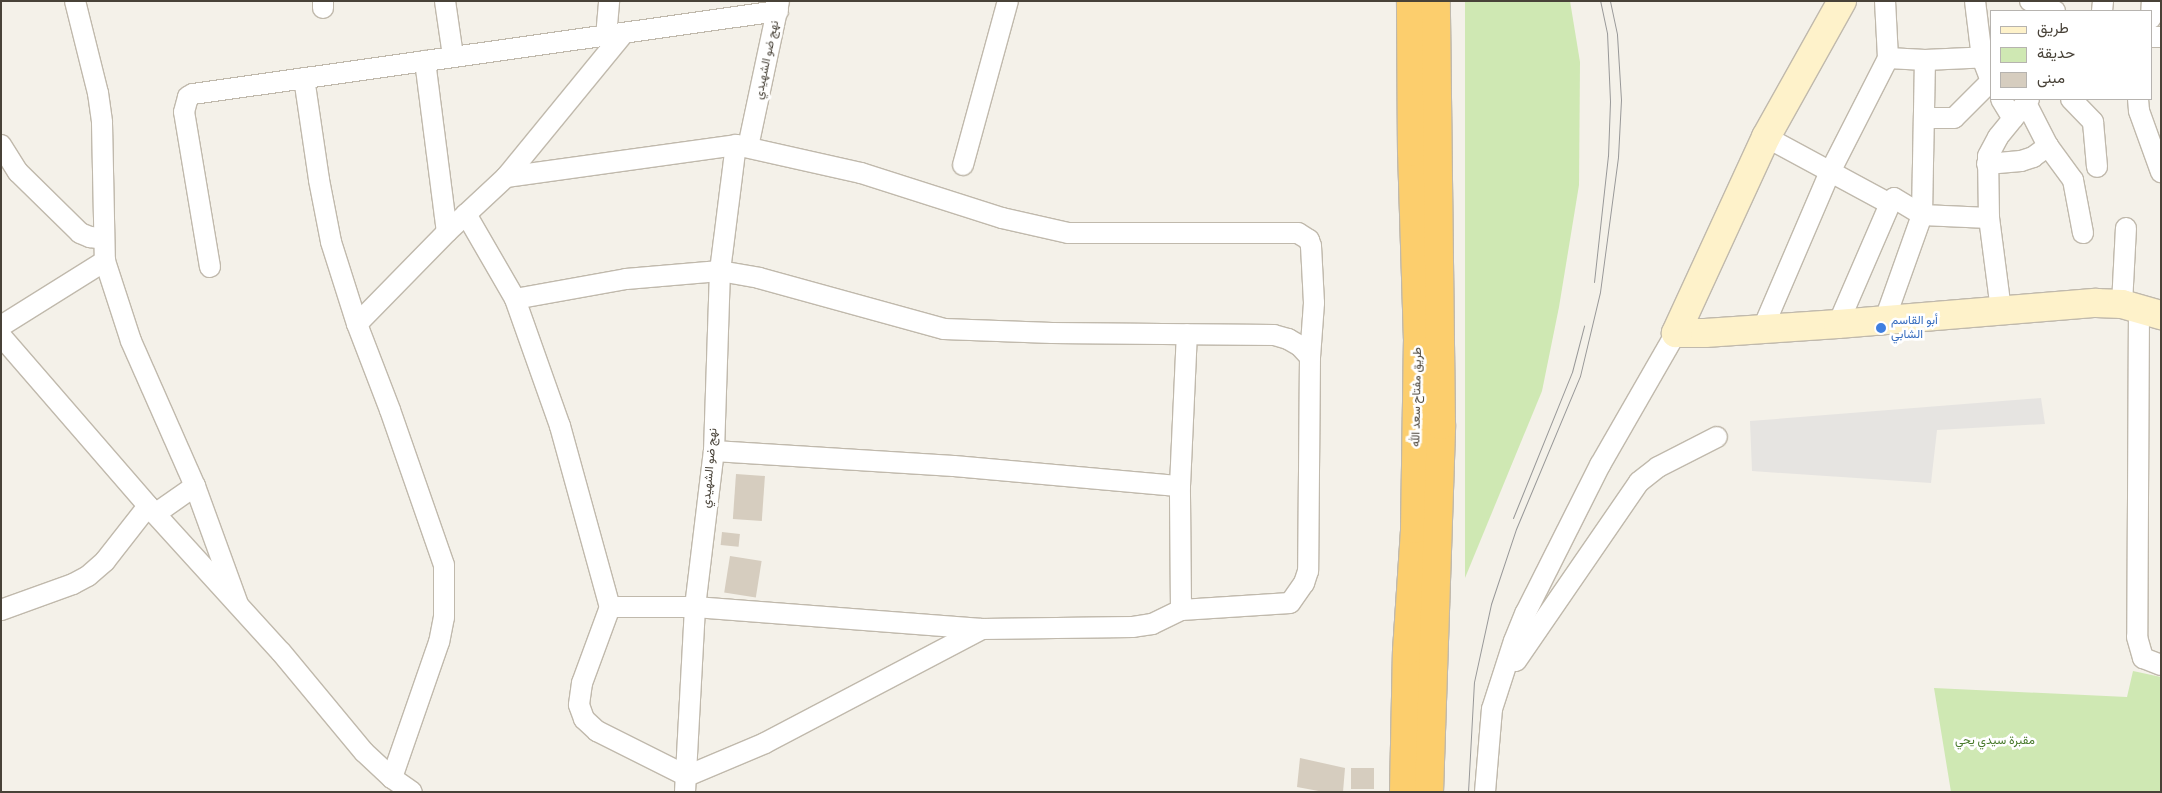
<!DOCTYPE html>
<html>
<head>
<meta charset="utf-8">
<style>
	body { margin:0 }
	#map { position:relative; width:2162px; height:793px; overflow:hidden; background:#f4f1e9; font-family:"Fira Sans Condensed",Vazirmatn,sans-serif }
	div>[style] { position:absolute }
	[style*='--x'] { left:calc(var(--x)*1px); top:calc(var(--y)*1px); width:calc(var(--w)*1px); rotate:calc(var(--a)*1deg) }
	.green>* { inset:0; background:#cfe8b3 }
	.parking>* { inset:0; background:#e6e4e1 }
	.building>* { inset:0; background:#d6cdbf; transform-origin:0 0 }
	.roads { filter:drop-shadow(1px 0 #c0b9ac) drop-shadow(-1px 0 #c0b9ac) drop-shadow(0 1px #c0b9ac) drop-shadow(0 -1px #c0b9ac) }
	.street>* { height:20px; margin:-10px; padding:0 10px; transform-origin:10px; border-radius:10px; background:#fff }
	.secondary>* { height:28px; margin:-14px; padding:0 14px; transform-origin:14px; border-radius:14px; background:#fef2ca }
	.highway>* { height:28px; margin:-14px; padding:0 14px; transform-origin:14px; border-radius:14px; background:#fcce6d }
	.tram>* { height:1px; margin:-0.5px; padding:0 0.5px; transform-origin:0.5px; border-radius:0.5px; background:#989898 }
	.dots>* { width:14px; height:14px; translate:-50% -50%; box-sizing:border-box; border:2px solid #fff; border-radius:50% }
	span { translate:-50% -50%; white-space:nowrap; text-align:center; line-height:1.15; -webkit-text-stroke:5px #fff; paint-order:stroke }
	.street-label { font-size:12px; color:#484238 }
	.shop-label { font-size:12px; color:#366cbe }
	.left { translate:0 -50%; text-align:left }
	.park-label { font-size:12px; color:#487a2b }
	.frame { position:absolute; inset:0; border:2px solid #484238; pointer-events:none }
	.legend { position:absolute; left:1990px; top:10px; width:162px; height:90px; box-sizing:border-box; background:#fff; border:1px solid #b6b3af; margin:0; padding:6px 9px; list-style:none; font-size:15px; color:#484238 }
	.legend li { display:flex; align-items:center; gap:10px; height:25px }
	.legend b { width:25px; border:1px solid #b6b3af }
</style>
</head>
<body>
<div id="map">
	<div class="green">
		<div style="clip-path:polygon(1465px 1px,1570px 1px,1580px 62px,1579px 185px,1559px 307px,1542px 391px,1465px 578px)"></div>
		<div style="clip-path:polygon(2133px 671px,2161px 677px,2161px 792px,1951px 792px,1934px 688px,2127px 697px)"></div>
	</div>
	<div class="parking">
		<div style="clip-path:polygon(2041px 398px,2045px 424px,1937px 430px,1931px 483px,1752px 471px,1750px 421px)"></div>
	</div>
	<div class="building">
		<div style="left:736px;top:474px;width:29px;height:45px;rotate:4deg"></div>
		<div style="left:722px;top:532px;width:18px;height:13px;rotate:6deg"></div>
		<div style="left:730px;top:556px;width:32px;height:37px;rotate:9deg"></div>
		<div style="clip-path:polygon(1300px 758px,1345px 768px,1343px 792px,1324px 792px,1297px 787px)"></div>
		<div style="left:1351px;top:768px;width:23px;height:21px"></div>
	</div>
	<div class="roads">
		<div class="street">
			<div style="--x:75;--y:1;--w:95;--a:76"></div>
			<div style="--x:98;--y:93;--w:30;--a:82"></div>
			<div style="--x:102;--y:123;--w:138;--a:88.8"></div>
			<div style="--x:105;--y:261;--w:84;--a:72"></div>
			<div style="--x:131;--y:341;--w:158;--a:66.2"></div>
			<div style="--x:195;--y:486;--w:126;--a:70"></div>
			<div style="--x:323;--y:1;--w:7;--a:90"></div>
			<div style="--x:445;--y:1;--w:56;--a:81.7"></div>
			<div style="--x:2030;--y:1;--w:27;--a:22"></div>
			<div style="--x:2102;--y:11;--w:10;--a:-84"></div>
			<div style="--x:2151;--y:18;--w:17;--a:-87"></div>
			<div style="--x:606;--y:37;--w:36;--a:-85"></div>
			<div style="--x:2151;--y:37;--w:10;--a:0"></div>
			<div style="--x:1888;--y:58;--w:37;--a:3"></div>
			<div style="--x:1925;--y:60;--w:66;--a:-2.6"></div>
			<div style="--x:425;--y:61;--w:172;--a:82.7"></div>
			<div style="--x:304;--y:78;--w:103;--a:81.6"></div>
			<div style="--x:319;--y:180;--w:63;--a:79"></div>
			<div style="--x:331;--y:242;--w:86;--a:72.4"></div>
			<div style="--x:357;--y:324;--w:92;--a:69"></div>
			<div style="--x:390;--y:410;--w:164;--a:70.8"></div>
			<div style="--x:444;--y:565;--w:52;--a:90"></div>
			<div style="--x:444;--y:617;--w:25;--a:101"></div>
			<div style="--x:439;--y:642;--w:144;--a:109.1"></div>
			<div style="--x:2001;--y:99;--w:23;--a:59"></div>
			<div style="--x:2071;--y:99;--w:32;--a:46"></div>
			<div style="--x:2093;--y:122;--w:45;--a:84.9"></div>
			<div style="--x:2138;--y:99;--w:12;--a:85"></div>
			<div style="--x:2139;--y:111;--w:65;--a:70.2"></div>
			<div style="--x:2026;--y:103;--w:48;--a:62.9"></div>
			<div style="--x:2048;--y:146;--w:42;--a:53.7"></div>
			<div style="--x:2073;--y:180;--w:54;--a:79.3"></div>
			<div style="--x:1924;--y:118;--w:30;--a:0"></div>
			<div style="--x:1954;--y:118;--w:52;--a:-45"></div>
			<div style="--x:1991;--y:81;--w:25;--a:-111"></div>
			<div style="--x:1982;--y:58;--w:57;--a:-97"></div>
			<div style="--x:1766;--y:137;--w:141;--a:28.4"></div>
			<div style="--x:1890;--y:204;--w:7;--a:-56"></div>
			<div style="--x:1894;--y:198;--w:33;--a:31"></div>
			<div style="--x:1922;--y:215;--w:67;--a:2.6"></div>
			<div style="--x:1;--y:145;--w:32;--a:58"></div>
			<div style="--x:18;--y:172;--w:87;--a:44.5"></div>
			<div style="--x:80;--y:233;--w:11;--a:22"></div>
			<div style="--x:90;--y:237;--w:14;--a:8"></div>
			<div style="--x:748;--y:147;--w:149;--a:-78"></div>
			<div style="--x:1987;--y:164;--w:34;--a:-5"></div>
			<div style="--x:2021;--y:161;--w:13;--a:-18"></div>
			<div style="--x:2033;--y:157;--w:19;--a:-36"></div>
			<div style="--x:963;--y:165;--w:170;--a:-74.7"></div>
			<div style="--x:506;--y:177;--w:232;--a:-7.9"></div>
			<div style="--x:736;--y:145;--w:128;--a:12.6"></div>
			<div style="--x:861;--y:173;--w:148;--a:17.7"></div>
			<div style="--x:1002;--y:218;--w:68;--a:12.8"></div>
			<div style="--x:1068;--y:233;--w:230;--a:0"></div>
			<div style="--x:1298;--y:233;--w:13;--a:32"></div>
			<div style="--x:1309;--y:240;--w:6;--a:72"></div>
			<div style="--x:1311;--y:246;--w:57;--a:87"></div>
			<div style="--x:1314;--y:303;--w:54;--a:94.2"></div>
			<div style="--x:466;--y:214;--w:98;--a:60"></div>
			<div style="--x:515;--y:299;--w:135;--a:70.5"></div>
			<div style="--x:560;--y:426;--w:188;--a:74.6"></div>
			<div style="--x:610;--y:607;--w:81;--a:110.2"></div>
			<div style="--x:582;--y:683;--w:22;--a:98"></div>
			<div style="--x:579;--y:705;--w:15;--a:70"></div>
			<div style="--x:584;--y:719;--w:18;--a:43"></div>
			<div style="--x:597;--y:731;--w:101;--a:26.6"></div>
			<div style="--x:687;--y:776;--w:85;--a:-22.9"></div>
			<div style="--x:765;--y:743;--w:245;--a:-27.7"></div>
			<div style="--x:210;--y:267;--w:157;--a:-99.5"></div>
			<div style="--x:184;--y:112;--w:16;--a:-75"></div>
			<div style="--x:188;--y:97;--w:6;--a:-31"></div>
			<div style="--x:193;--y:94;--w:591;--a:-8.08"></div>
			<div style="--x:515;--y:299;--w:113;--a:-10.2"></div>
			<div style="--x:626;--y:279;--w:94;--a:-4.9"></div>
			<div style="--x:720;--y:271;--w:40;--a:10"></div>
			<div style="--x:759;--y:278;--w:192;--a:15.4"></div>
			<div style="--x:944;--y:329;--w:108;--a:2.1"></div>
			<div style="--x:1052;--y:333;--w:222;--a:0.5"></div>
			<div style="--x:1274;--y:335;--w:15;--a:16"></div>
			<div style="--x:1288;--y:339;--w:14;--a:30"></div>
			<div style="--x:1300;--y:346;--w:15;--a:48"></div>
			<div style="--x:1310;--y:357;--w:214;--a:90.5"></div>
			<div style="--x:1308;--y:571;--w:13;--a:108"></div>
			<div style="--x:1304;--y:583;--w:24;--a:125"></div>
			<div style="--x:1290;--y:603;--w:109;--a:176.3"></div>
			<div style="--x:1181;--y:610;--w:32;--a:154"></div>
			<div style="--x:1152;--y:624;--w:19;--a:171"></div>
			<div style="--x:1133;--y:627;--w:151;--a:179.2"></div>
			<div style="--x:982;--y:629;--w:288;--a:-175.6"></div>
			<div style="--x:695;--y:607;--w:85;--a:180"></div>
			<div style="--x:2122;--y:304;--w:76;--a:-87"></div>
			<div style="--x:2139;--y:308;--w:329;--a:90.3"></div>
			<div style="--x:2137;--y:637;--w:22;--a:74"></div>
			<div style="--x:2143;--y:658;--w:19;--a:21"></div>
			<div style="--x:2001;--y:310;--w:93;--a:-97.4"></div>
			<div style="--x:1989;--y:218;--w:62;--a:-90.9"></div>
			<div style="--x:1988;--y:156;--w:21;--a:-62"></div>
			<div style="--x:1998;--y:137;--w:49;--a:-50.8"></div>
			<div style="--x:1885;--y:319;--w:110;--a:-70.4"></div>
			<div style="--x:1922;--y:215;--w:155;--a:-88.9"></div>
			<div style="--x:357;--y:324;--w:129;--a:-45.6"></div>
			<div style="--x:447;--y:232;--w:81;--a:-43"></div>
			<div style="--x:506;--y:177;--w:185;--a:-50.7"></div>
			<div style="--x:1838;--y:324;--w:131;--a:-66.6"></div>
			<div style="--x:1;--y:326;--w:123;--a:-32"></div>
			<div style="--x:1763;--y:328;--w:170;--a:-66.8"></div>
			<div style="--x:1830;--y:172;--w:128;--a:-63"></div>
			<div style="--x:1888;--y:58;--w:57;--a:-93"></div>
			<div style="--x:1;--y:336;--w:225;--a:49.1"></div>
			<div style="--x:148;--y:506;--w:197;--a:47.7"></div>
			<div style="--x:281;--y:652;--w:130;--a:50.3"></div>
			<div style="--x:364;--y:752;--w:38;--a:43"></div>
			<div style="--x:392;--y:778;--w:24;--a:35"></div>
			<div style="--x:714;--y:451;--w:240;--a:3.6"></div>
			<div style="--x:954;--y:466;--w:227;--a:5.1"></div>
			<div style="--x:155;--y:514;--w:49;--a:-35"></div>
			<div style="--x:1;--y:610;--w:77;--a:-19.9"></div>
			<div style="--x:73;--y:584;--w:17;--a:-28"></div>
			<div style="--x:88;--y:576;--w:23;--a:-41"></div>
			<div style="--x:105;--y:561;--w:70;--a:-52"></div>
			<div style="--x:1181;--y:610;--w:124;--a:-90.5"></div>
			<div style="--x:1180;--y:486;--w:152;--a:-87.4"></div>
			<div style="--x:1516;--y:661;--w:217;--a:-55.5"></div>
			<div style="--x:1639;--y:482;--w:24;--a:-38"></div>
			<div style="--x:1658;--y:467;--w:66;--a:-27"></div>
			<div style="--x:685;--y:792;--w:185;--a:-86.9"></div>
			<div style="--x:695;--y:607;--w:157;--a:-83.1"></div>
			<div style="--x:714;--y:451;--w:180;--a:-88.1"></div>
			<div style="--x:720;--y:271;--w:127;--a:-82.8"></div>
			<div style="--x:1485;--y:792;--w:83;--a:-85.2"></div>
			<div style="--x:1492;--y:709;--w:71;--a:-72.1"></div>
			<div style="--x:1514;--y:641;--w:31;--a:-68"></div>
			<div style="--x:1526;--y:612;--w:165;--a:-63.3"></div>
			<div style="--x:1600;--y:465;--w:152;--a:-60.1"></div>
		</div>
		<div class="secondary">
			<div style="--x:1842;--y:1;--w:156;--a:119.2"></div>
			<div style="--x:1766;--y:137;--w:216;--a:114.7"></div>
			<div style="--x:1676;--y:333;--w:29;--a:0"></div>
			<div style="--x:1705;--y:333;--w:133;--a:-3.9"></div>
			<div style="--x:1838;--y:324;--w:259;--a:-4.7"></div>
			<div style="--x:2096;--y:303;--w:26;--a:2"></div>
			<div style="--x:2122;--y:304;--w:41;--a:15.8"></div>
		</div>
		<div class="highway">
			<div style="--x:1404;--y:792;--w:141;--a:-88.8"></div>
			<div style="--x:1407;--y:651;--w:122;--a:-86.2"></div>
			<div style="--x:1415;--y:529;--w:188;--a:-89.1"></div>
			<div style="--x:1418;--y:341;--w:189;--a:-91.8"></div>
			<div style="--x:1412;--y:152;--w:151;--a:-90.4"></div>
			<div style="--x:1429;--y:792;--w:367;--a:-88.1"></div>
			<div style="--x:1441;--y:425;--w:424;--a:-90.7"></div>
		</div>
	</div>
	<div class="tram">
		<div style="--x:1594;--y:282;--w:127;--a:-83.7"></div>
		<div style="--x:1608;--y:156;--w:55;--a:-87.9"></div>
		<div style="--x:1610;--y:101;--w:68;--a:-92.5"></div>
		<div style="--x:1607;--y:33;--w:33;--a:-102"></div>
		<div style="--x:1513;--y:518;--w:157;--a:-68"></div>
		<div style="--x:1572;--y:372;--w:48;--a:-75.4"></div>
		<div style="--x:1468;--y:792;--w:110;--a:-86.9"></div>
		<div style="--x:1474;--y:682;--w:80;--a:-77.7"></div>
		<div style="--x:1491;--y:604;--w:79;--a:-71.6"></div>
		<div style="--x:1516;--y:529;--w:166;--a:-67.3"></div>
		<div style="--x:1580;--y:376;--w:86;--a:-76.6"></div>
		<div style="--x:1600;--y:292;--w:136;--a:-82.4"></div>
		<div style="--x:1618;--y:157;--w:57;--a:-87"></div>
		<div style="--x:1621;--y:100;--w:66;--a:-93.5"></div>
		<div style="--x:1617;--y:34;--w:34;--a:-102"></div>
	</div>
	<div class="dots">
		<div style="left:1881px;top:328px;background:#3f7fe0"></div>
	</div>
	<div class="street-label">
		<span style="left:767px;top:60px;rotate:-78deg">نهج ضو الشهيدي</span>
		<span style="left:1417px;top:397px;rotate:-89deg">طريق مفتاح سعد الله</span>
		<span style="left:710px;top:468px;rotate:-85deg">نهج ضو الشهيدي</span>
	</div>
	<div class="shop-label">
		<span class="left" style="left:1891px;top:328px">أبو القاسم<br>الشابي</span>
	</div>
	<div class="park-label">
		<span style="left:1995px;top:741px">مقبرة سيدي يحي</span>
	</div>
	<div class="frame"></div>
	<ul class="legend">
	<li><b style="height:6px;background:#fef2ca"></b>طريق</li>
	<li><b style="height:14px;background:#cfe8b3"></b>حديقة</li>
	<li><b style="height:14px;background:#d6cdbf"></b>مبنى</li>
	</ul>
</div>
</body>
</html>
